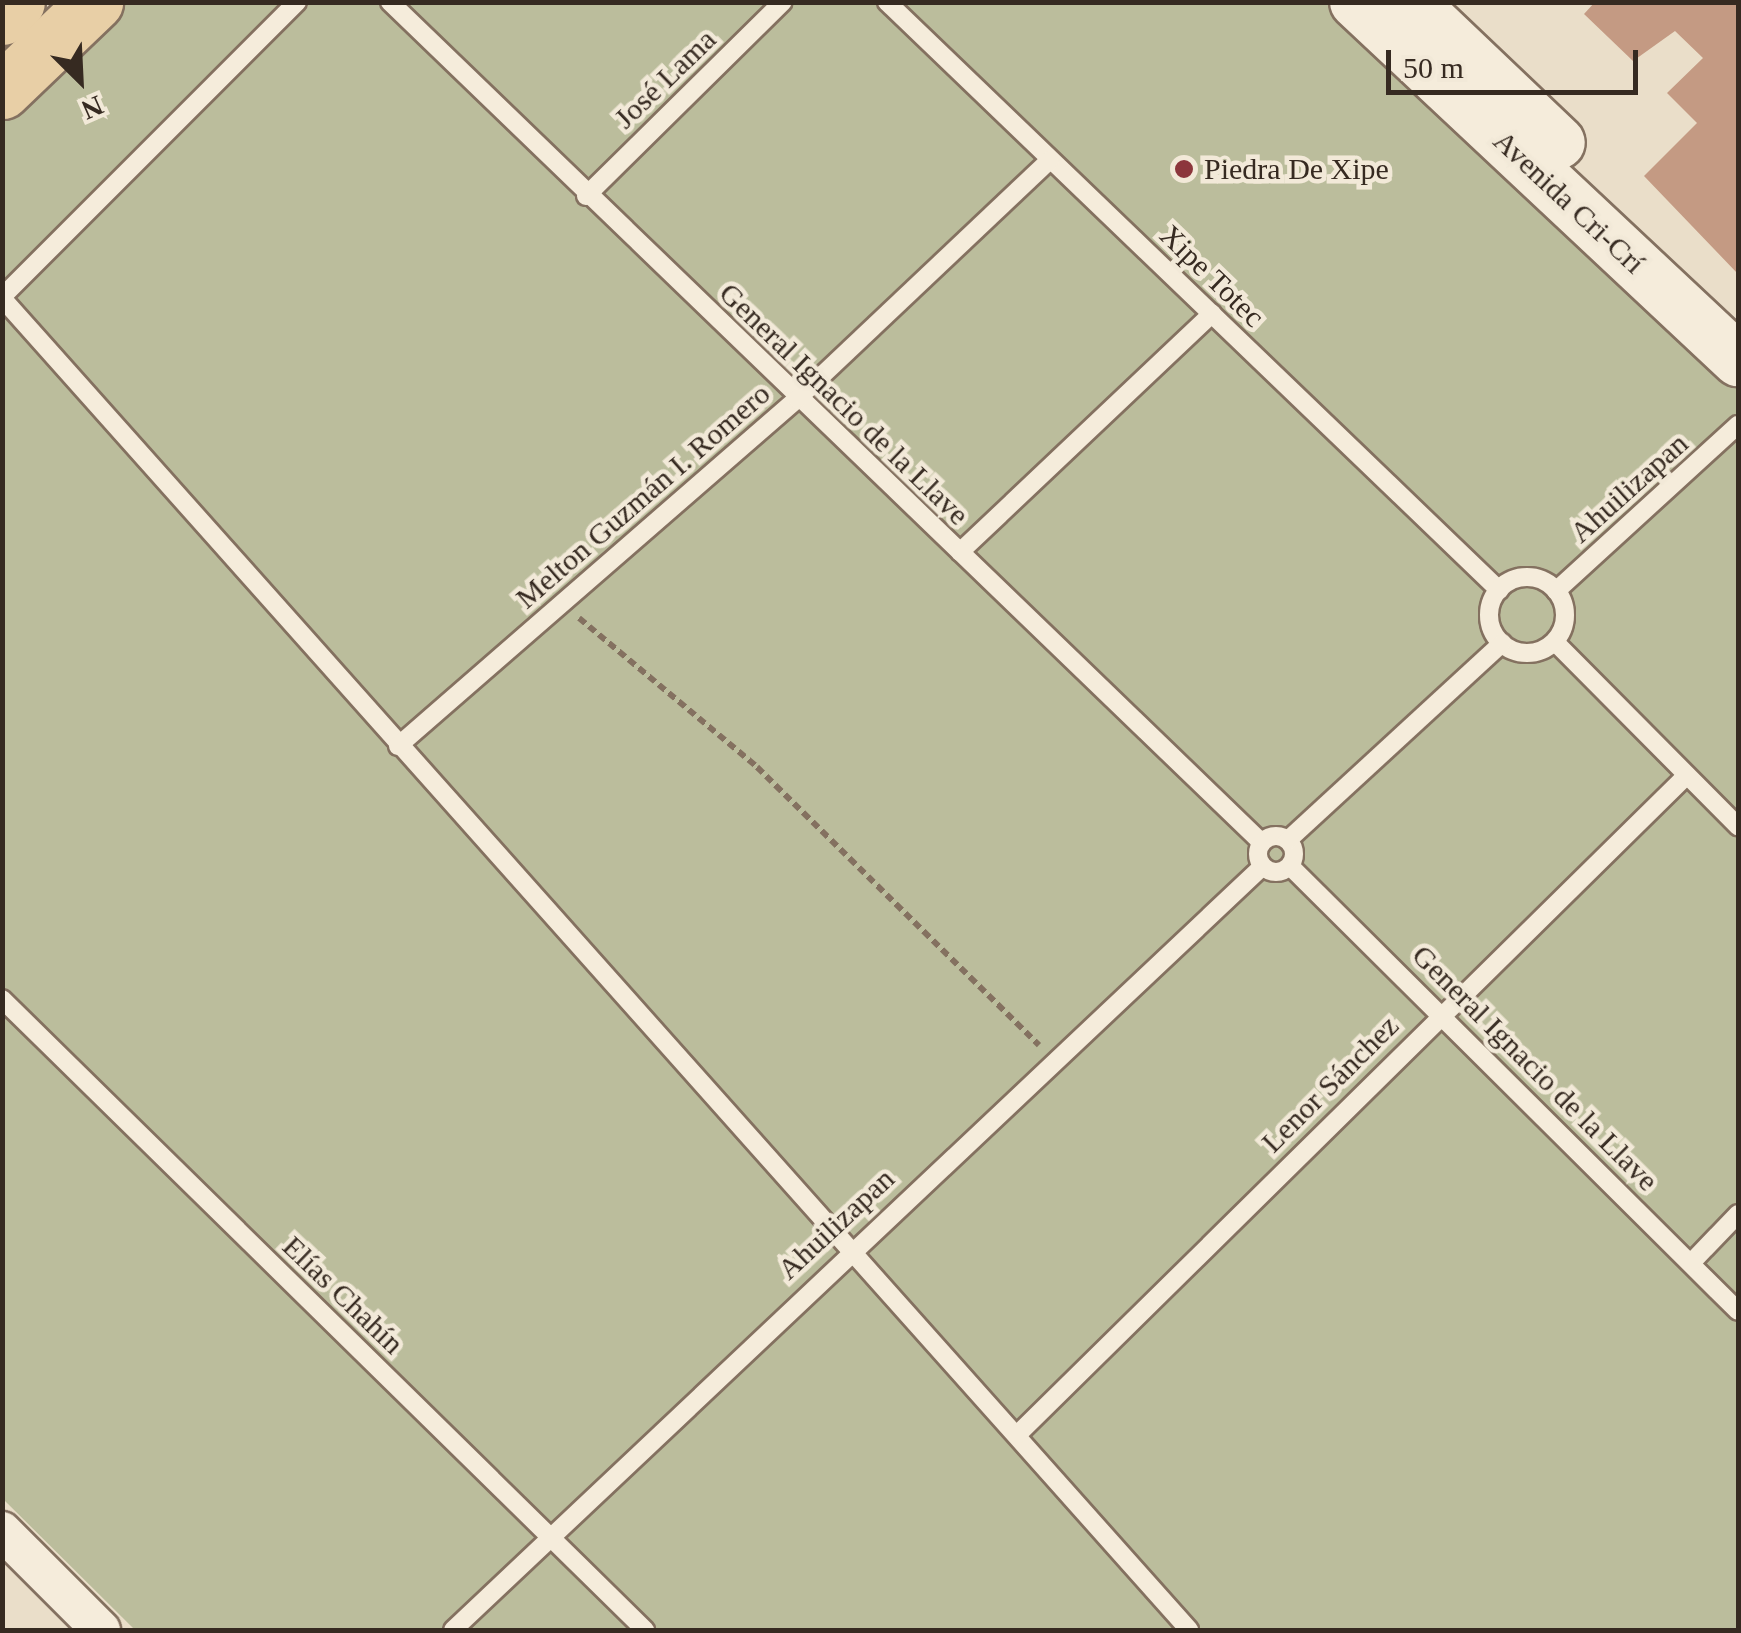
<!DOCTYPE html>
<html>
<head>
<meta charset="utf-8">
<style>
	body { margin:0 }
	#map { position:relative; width:1741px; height:1633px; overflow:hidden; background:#eadec9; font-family:Georgia,serif }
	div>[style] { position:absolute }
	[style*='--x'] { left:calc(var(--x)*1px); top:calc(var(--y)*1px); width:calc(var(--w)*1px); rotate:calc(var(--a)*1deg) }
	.cemetery>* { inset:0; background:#bbbd9c }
	.building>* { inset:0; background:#c49a83 }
	.path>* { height:6px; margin-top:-3px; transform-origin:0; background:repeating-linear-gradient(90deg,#847160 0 8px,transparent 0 13px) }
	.roads { filter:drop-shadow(2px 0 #847160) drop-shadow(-2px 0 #847160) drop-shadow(0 2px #847160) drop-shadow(0 -2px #847160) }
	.service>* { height:18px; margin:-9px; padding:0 9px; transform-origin:9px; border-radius:9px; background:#f5ecdb }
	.service>.ring { margin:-9px; padding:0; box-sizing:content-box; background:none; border:18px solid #f5ecdb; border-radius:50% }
	.minor>* { height:38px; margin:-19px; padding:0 19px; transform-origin:19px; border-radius:19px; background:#f5ecdb }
	.secondary>* { height:52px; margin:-26px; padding:0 26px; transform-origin:26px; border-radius:26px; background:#f5ecdb }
	.primary>* { height:55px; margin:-27.5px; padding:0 27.5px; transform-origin:27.5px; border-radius:27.5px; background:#e8cfa6 }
	.dots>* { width:28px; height:28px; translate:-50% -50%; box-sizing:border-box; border:5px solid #f2e9d8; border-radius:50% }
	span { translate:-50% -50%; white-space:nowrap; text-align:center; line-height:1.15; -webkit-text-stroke:9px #f2e9d8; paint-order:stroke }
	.street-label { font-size:30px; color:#362a21 }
	.poi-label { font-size:30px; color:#362a21 }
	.left { translate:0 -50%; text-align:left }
	.frame { position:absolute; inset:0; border:5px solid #362a21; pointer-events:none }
	.north { position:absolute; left:30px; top:30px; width:100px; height:100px; -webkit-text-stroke:8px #f2e9d8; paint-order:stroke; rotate:156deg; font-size:28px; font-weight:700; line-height:40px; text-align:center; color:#362a21 }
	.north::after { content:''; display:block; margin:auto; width:35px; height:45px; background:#362a21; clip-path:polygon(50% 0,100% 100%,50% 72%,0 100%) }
	.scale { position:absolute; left:1386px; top:50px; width:252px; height:45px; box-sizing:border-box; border:5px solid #362a21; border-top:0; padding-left:12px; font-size:30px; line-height:35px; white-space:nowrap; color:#362a21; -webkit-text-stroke:8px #f2e9d8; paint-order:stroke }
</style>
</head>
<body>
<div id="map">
	<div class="cemetery">
		<div style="clip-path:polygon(114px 3px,1331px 3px,1738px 382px,1738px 1630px,135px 1630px,3px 1499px,3px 111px)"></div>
	</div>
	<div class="building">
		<div style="clip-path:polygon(1595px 2px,1738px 2px,1738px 274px,1644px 176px,1697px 123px,1667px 93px,1703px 58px,1675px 31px,1633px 61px,1584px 14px)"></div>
	</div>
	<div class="path">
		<div style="--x:579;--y:618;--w:232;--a:39.9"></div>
		<div style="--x:757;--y:767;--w:396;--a:44.6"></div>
	</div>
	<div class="roads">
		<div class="service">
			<div style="--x:390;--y:2;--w:1211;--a:43.96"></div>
			<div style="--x:887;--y:2;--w:849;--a:43.85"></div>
			<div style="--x:586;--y:196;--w:276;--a:-44.6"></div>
			<div style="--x:2;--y:297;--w:417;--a:-45"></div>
			<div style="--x:2;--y:298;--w:1784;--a:48.29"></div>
			<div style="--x:960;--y:552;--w:347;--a:-43.4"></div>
			<div class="ring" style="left:1489px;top:577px;width:58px;height:58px"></div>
			<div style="--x:1556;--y:591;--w:246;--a:-42.4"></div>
			<div style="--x:1555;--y:642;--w:260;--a:45.2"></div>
			<div style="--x:398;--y:746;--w:529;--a:-41.01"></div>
			<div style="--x:797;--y:399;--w:348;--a:-43.4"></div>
			<div class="ring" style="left:1258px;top:836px;width:18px;height:18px"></div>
			<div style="--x:1288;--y:840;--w:291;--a:-42.6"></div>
			<div style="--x:1290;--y:866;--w:631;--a:44.81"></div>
			<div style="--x:2;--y:999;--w:901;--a:44.46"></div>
			<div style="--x:1691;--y:1263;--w:68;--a:-46.2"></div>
			<div style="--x:1017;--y:1435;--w:940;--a:-44.57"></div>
			<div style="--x:453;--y:1630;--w:1113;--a:-43.33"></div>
		</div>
		<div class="minor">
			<div style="--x:2;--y:1531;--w:140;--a:45"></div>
		</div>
		<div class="secondary">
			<div style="--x:1356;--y:2;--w:524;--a:43.14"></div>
			<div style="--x:1411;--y:2;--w:204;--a:43.6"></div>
		</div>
		<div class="primary">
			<div style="--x:2;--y:17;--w:21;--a:-45"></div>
			<div style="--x:2;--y:91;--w:129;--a:-43.7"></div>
		</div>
	</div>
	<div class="dots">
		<div style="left:1184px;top:169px;background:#8c363c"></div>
	</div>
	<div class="street-label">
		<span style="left:665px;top:79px;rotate:-44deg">José Lama</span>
		<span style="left:1569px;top:202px;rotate:43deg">Avenida Cri-Crí</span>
		<span style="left:1212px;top:276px;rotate:44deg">Xipe Totec</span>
		<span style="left:844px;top:404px;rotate:44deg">General Ignacio de la Llave</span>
		<span style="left:1629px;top:488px;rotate:-42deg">Ahuilizapan</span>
		<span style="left:643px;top:496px;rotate:-41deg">Melton Guzmán I. Romero</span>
		<span style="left:1535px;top:1068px;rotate:45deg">General Ignacio de la Llave</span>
		<span style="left:1330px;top:1084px;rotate:-45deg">Lenor Sánchez</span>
		<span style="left:836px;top:1224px;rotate:-43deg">Ahuilizapan</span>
		<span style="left:343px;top:1295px;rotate:44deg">Elías Chahín</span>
	</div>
	<div class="poi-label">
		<span class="left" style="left:1204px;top:169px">Piedra De Xipe</span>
	</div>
	<div class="frame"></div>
	<div class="north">N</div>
	<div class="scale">50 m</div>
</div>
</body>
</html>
